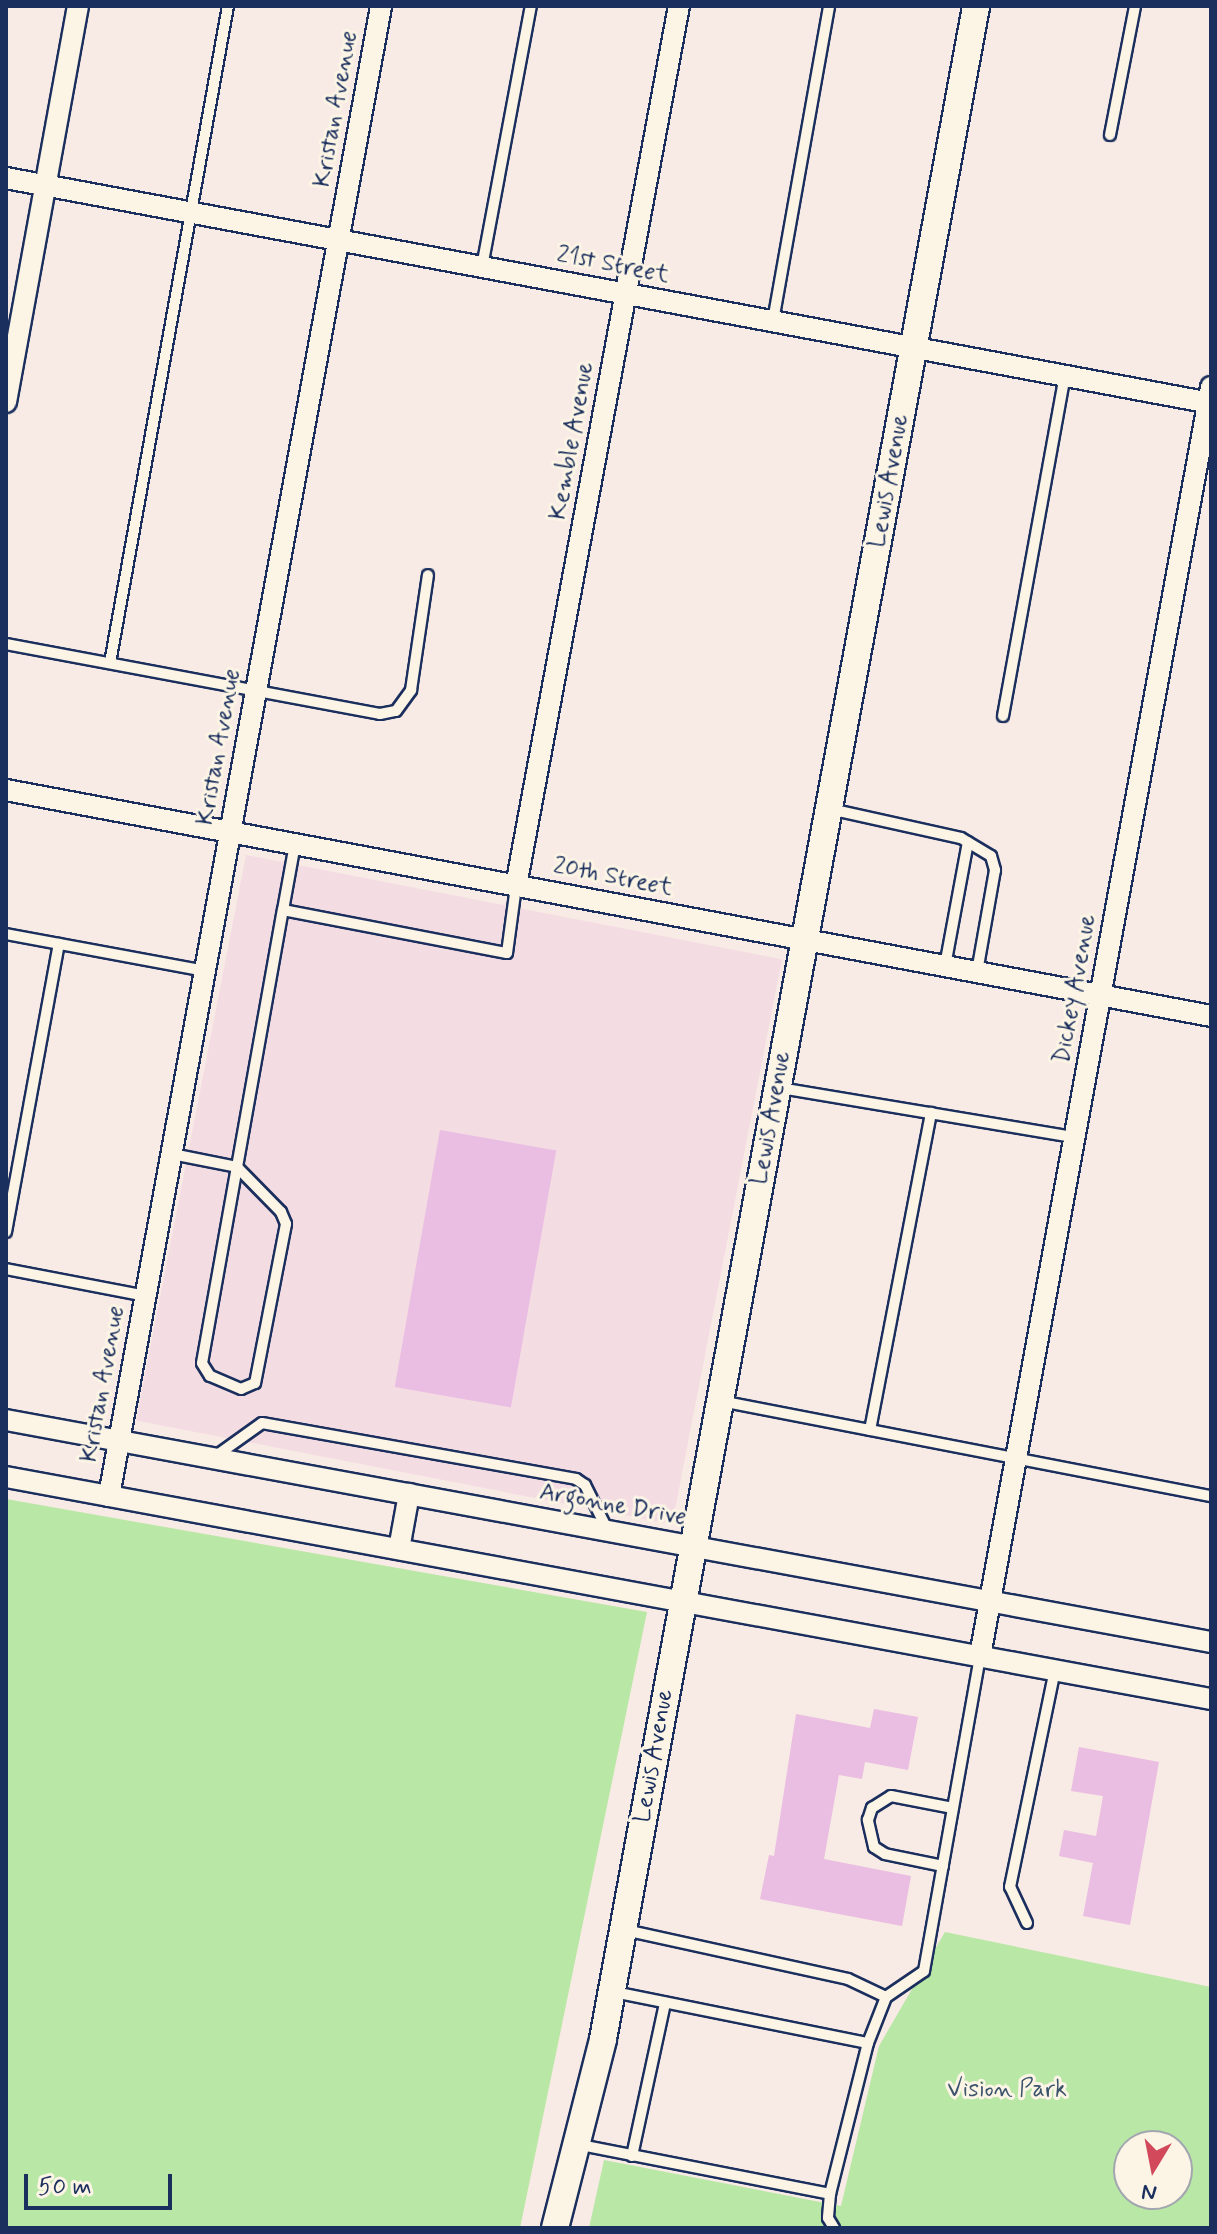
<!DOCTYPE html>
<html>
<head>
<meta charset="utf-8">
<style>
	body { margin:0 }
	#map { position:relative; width:1217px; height:2234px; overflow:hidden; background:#f8eae4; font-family:Mynerve,sans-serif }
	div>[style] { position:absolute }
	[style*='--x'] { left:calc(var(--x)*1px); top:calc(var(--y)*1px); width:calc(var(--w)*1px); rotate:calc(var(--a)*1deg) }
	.built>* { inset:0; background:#f4dce3; transform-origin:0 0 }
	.green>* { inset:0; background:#b9e7a5 }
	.building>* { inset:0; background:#eabde2; transform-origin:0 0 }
	.roads { filter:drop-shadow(2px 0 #1b2f5e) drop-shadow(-2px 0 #1b2f5e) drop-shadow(0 2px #1b2f5e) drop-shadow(0 -2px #1b2f5e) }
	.service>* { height:10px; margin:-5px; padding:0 5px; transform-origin:5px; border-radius:5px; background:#fcf5e5 }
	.minor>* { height:20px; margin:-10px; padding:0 10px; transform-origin:10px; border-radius:10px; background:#fcf5e5 }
	.secondary>* { height:26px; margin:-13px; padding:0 13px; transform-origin:13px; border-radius:13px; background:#fcf5e5 }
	span { translate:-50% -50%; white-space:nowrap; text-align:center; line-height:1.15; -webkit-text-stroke:6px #fcf5e5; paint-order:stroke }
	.street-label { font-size:24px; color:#1b2f5e }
	.park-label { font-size:24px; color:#3b546c }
	.frame { position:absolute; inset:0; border:8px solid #1b2f5e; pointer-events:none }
	.north { position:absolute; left:1113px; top:2130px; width:80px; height:80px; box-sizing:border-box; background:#fcf5e5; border:2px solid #a2a6af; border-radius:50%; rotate:190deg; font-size:22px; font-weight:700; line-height:32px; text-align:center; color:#1b2f5e }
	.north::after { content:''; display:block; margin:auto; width:28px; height:36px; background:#d1495b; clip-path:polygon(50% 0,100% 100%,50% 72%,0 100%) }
	.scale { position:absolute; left:24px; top:2174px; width:148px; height:36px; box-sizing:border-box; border:4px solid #1b2f5e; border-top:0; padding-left:10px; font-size:24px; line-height:28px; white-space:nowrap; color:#1b2f5e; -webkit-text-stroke:6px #fcf5e5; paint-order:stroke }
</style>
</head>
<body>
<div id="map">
	<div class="built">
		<div style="left:246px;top:855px;width:546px;height:576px;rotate:11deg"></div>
	</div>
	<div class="green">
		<div style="clip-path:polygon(6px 1499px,647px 1612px,520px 2228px,6px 2228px)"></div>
		<div style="clip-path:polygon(evenodd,945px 1932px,1211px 1987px,1211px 2228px,589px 2228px,604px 2160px,841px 2206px,879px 2046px,945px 1932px,1129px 2146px,1177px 2146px,1177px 2194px,1129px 2194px,1129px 2146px)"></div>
	</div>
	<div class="building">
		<div style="left:440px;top:1130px;width:118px;height:261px;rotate:10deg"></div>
		<div style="clip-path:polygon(874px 1709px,918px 1717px,908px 1770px,865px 1762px,862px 1779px,839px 1775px,824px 1859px,911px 1876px,902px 1926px,760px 1899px,769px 1855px,774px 1856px,796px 1714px,870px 1728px)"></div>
		<div style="clip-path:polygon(1079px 1747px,1159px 1762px,1130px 1925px,1083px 1916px,1093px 1863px,1059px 1856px,1064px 1830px,1096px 1836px,1103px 1796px,1071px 1791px)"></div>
	</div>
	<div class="roads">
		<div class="service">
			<div style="--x:1110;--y:135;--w:131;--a:-79"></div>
			<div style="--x:482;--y:267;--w:266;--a:-79.4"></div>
			<div style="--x:773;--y:321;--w:320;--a:-79.9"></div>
			<div style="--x:6;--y:644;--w:380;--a:10.6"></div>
			<div style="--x:380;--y:714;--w:16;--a:-11"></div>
			<div style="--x:396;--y:711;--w:26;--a:-54"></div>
			<div style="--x:411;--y:690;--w:116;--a:-81.6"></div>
			<div style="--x:110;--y:663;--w:668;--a:-79.82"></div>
			<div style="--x:1003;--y:716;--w:346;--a:-79.7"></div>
			<div style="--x:830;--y:809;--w:134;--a:12.5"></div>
			<div style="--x:961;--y:838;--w:35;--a:31"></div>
			<div style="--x:991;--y:856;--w:15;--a:74"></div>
			<div style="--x:995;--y:870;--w:104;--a:100"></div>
			<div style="--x:283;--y:910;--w:228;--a:10.9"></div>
			<div style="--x:507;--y:953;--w:68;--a:-82.3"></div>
			<div style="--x:6;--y:934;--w:202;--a:10.5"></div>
			<div style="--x:945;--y:966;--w:126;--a:-79.5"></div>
			<div style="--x:780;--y:1088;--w:298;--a:9.5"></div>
			<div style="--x:172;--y:1154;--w:66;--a:11.3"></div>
			<div style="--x:237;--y:1167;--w:63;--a:45.6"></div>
			<div style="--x:281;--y:1212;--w:13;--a:67"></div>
			<div style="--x:286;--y:1224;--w:162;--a:101"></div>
			<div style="--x:255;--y:1383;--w:15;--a:157"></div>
			<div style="--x:241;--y:1389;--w:34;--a:-157"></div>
			<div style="--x:210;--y:1376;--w:15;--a:-122"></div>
			<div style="--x:202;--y:1363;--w:199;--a:-79.9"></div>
			<div style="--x:237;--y:1167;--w:261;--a:-79.9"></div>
			<div style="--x:283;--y:910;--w:67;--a:-79.7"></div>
			<div style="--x:6;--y:1232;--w:293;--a:-79.6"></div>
			<div style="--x:6;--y:1269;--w:143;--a:10.9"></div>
			<div style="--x:721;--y:1401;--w:499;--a:11"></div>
			<div style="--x:870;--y:1430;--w:323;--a:-79.1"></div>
			<div style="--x:213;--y:1458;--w:60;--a:-35.5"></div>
			<div style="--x:262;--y:1423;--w:319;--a:10.1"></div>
			<div style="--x:576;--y:1479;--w:11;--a:34"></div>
			<div style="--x:585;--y:1485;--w:49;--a:63.4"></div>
			<div style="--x:943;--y:1866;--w:59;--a:-168.3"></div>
			<div style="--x:885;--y:1854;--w:13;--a:-148"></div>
			<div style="--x:874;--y:1847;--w:28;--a:-103"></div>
			<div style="--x:868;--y:1820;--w:13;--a:-72"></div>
			<div style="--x:872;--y:1808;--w:22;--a:-32"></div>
			<div style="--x:891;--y:1796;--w:63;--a:11"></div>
			<div style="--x:1027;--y:1923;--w:40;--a:-115"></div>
			<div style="--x:1010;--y:1887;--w:222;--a:-78.3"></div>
			<div style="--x:625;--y:1930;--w:228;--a:12.4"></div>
			<div style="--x:848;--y:1979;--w:42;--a:25.3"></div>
			<div style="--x:614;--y:1992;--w:259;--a:11.4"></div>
			<div style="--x:576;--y:2144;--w:259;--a:11.1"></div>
			<div style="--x:830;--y:2194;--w:156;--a:-75.9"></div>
			<div style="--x:868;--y:2043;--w:49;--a:-68.6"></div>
			<div style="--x:886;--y:1997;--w:46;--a:-34.4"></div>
			<div style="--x:924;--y:1971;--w:320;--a:-79.9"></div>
			<div style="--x:632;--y:2156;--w:157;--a:-77.8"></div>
			<div style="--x:830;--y:2194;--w:24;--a:95"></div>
			<div style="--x:828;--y:2218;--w:12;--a:59"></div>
		</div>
		<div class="minor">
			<div style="--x:6;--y:178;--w:1226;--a:10.58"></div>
			<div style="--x:6;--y:402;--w:402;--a:-79.7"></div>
			<div style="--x:6;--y:790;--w:1226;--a:10.62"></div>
			<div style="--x:516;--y:886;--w:895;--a:-79.51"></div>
			<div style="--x:6;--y:1420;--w:1225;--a:10.44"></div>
			<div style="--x:6;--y:1477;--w:1225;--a:10.44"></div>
			<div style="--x:109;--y:1496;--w:1515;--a:-79.65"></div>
			<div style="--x:399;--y:1549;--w:56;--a:-79.7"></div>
			<div style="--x:980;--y:1656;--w:1290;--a:-79.68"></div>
		</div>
		<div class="secondary">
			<div style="--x:555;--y:2228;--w:195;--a:-75.7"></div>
			<div style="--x:603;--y:2039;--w:2067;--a:-79.6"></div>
		</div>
	</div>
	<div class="street-label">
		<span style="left:336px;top:109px;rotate:-80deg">Kristan Avenue</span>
		<span style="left:613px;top:265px;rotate:11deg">21st Street</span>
		<span style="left:572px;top:441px;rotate:-80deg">Kemble Avenue</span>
		<span style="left:889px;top:481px;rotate:-80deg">Lewis Avenue</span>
		<span style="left:219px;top:747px;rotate:-80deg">Kristan Avenue</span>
		<span style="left:613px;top:877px;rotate:11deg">20th Street</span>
		<span style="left:1075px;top:989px;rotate:-80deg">Dickey Avenue</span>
		<span style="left:771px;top:1118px;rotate:-80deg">Lewis Avenue</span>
		<span style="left:103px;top:1384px;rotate:-80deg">Kristan Avenue</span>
		<span style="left:613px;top:1505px;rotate:10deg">Argonne Drive</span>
		<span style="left:654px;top:1756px;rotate:-80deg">Lewis Avenue</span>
	</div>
	<div class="park-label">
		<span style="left:1007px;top:2090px">Vision Park</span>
	</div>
	<div class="frame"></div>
	<div class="north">N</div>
	<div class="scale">50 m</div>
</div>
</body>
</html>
